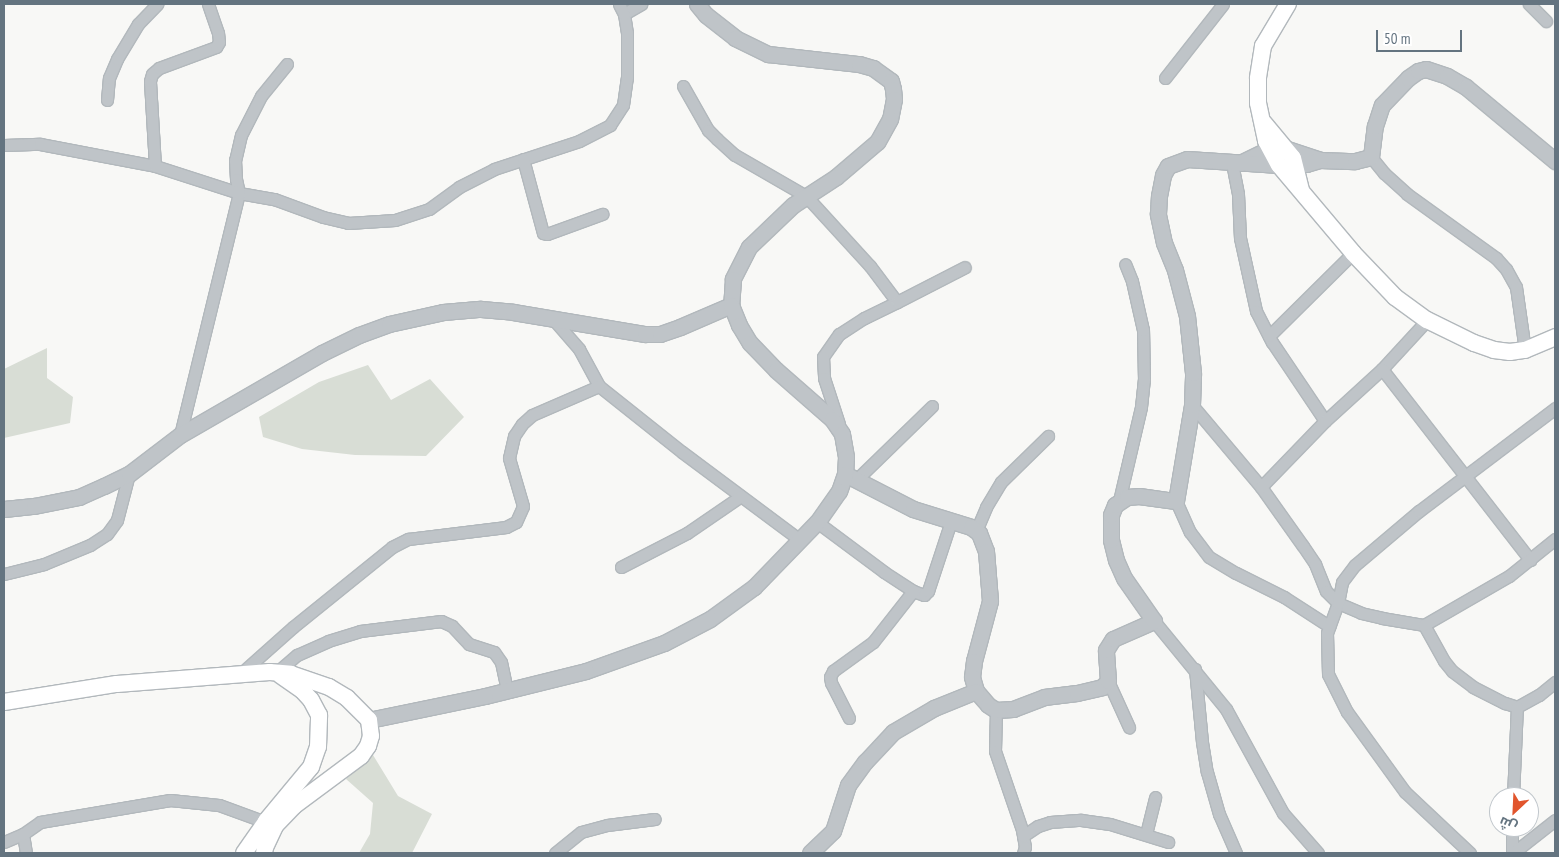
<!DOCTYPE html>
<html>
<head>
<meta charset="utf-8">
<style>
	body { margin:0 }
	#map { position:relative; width:1559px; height:857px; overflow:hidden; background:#f8f8f6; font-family:"PT Sans Narrow",Cairo,sans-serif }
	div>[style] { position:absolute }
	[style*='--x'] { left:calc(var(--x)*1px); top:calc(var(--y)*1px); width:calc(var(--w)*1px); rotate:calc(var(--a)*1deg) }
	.green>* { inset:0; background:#d8ddd5 }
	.roads { filter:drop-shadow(1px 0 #b2b8bc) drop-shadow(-1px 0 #b2b8bc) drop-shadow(0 1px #b2b8bc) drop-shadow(0 -1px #b2b8bc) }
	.minor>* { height:11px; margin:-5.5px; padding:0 5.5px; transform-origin:5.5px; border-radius:5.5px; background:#bfc4c8 }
	.tertiary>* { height:15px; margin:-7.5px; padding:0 7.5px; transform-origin:7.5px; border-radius:7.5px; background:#bfc4c8 }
	.secondary>* { height:16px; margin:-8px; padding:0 8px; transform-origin:8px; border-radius:8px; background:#fff }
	span { translate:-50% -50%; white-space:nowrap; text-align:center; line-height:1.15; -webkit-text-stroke:5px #fff; paint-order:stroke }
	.frame { position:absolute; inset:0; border:5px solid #647480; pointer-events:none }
	.north { position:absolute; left:1489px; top:787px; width:50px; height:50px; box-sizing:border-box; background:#fff; border:1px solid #c1c7cc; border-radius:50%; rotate:205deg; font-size:14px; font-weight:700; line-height:20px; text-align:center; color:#647480 }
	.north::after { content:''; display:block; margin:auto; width:18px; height:22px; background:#e1552d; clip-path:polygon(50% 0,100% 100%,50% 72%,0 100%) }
	.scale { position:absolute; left:1376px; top:30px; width:86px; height:22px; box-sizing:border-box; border:2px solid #647480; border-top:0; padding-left:6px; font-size:15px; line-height:18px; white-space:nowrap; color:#647480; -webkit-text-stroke:4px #fff; paint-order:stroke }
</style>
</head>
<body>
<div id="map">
	<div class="green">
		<div style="clip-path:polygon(47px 348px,47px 378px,73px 397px,70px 423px,4px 438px,4px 369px)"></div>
		<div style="clip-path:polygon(368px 365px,391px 400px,430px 379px,464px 417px,426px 456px,355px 455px,302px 449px,263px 437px,259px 417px,319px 382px)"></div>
		<div style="clip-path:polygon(373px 755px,398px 796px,432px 814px,412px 853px,359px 853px,370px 834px,373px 803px,346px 779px)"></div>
	</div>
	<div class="roads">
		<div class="minor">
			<div style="--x:1529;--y:4;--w:24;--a:45"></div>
			<div style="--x:624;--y:14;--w:20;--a:-30"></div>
			<div style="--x:287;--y:64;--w:41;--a:129.1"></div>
			<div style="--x:261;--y:96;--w:44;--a:117.1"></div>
			<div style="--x:241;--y:135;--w:26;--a:103"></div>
			<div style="--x:235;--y:160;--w:19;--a:87"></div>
			<div style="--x:236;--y:179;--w:14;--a:78"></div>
			<div style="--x:239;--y:193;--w:36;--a:10"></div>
			<div style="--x:274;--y:199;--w:52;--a:20.2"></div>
			<div style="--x:323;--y:217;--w:26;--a:13"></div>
			<div style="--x:348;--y:223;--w:47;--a:-3.7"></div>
			<div style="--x:395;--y:220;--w:36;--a:-18"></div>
			<div style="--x:429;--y:209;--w:37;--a:-36"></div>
			<div style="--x:459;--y:187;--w:39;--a:-27"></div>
			<div style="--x:494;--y:169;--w:89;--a:-18.2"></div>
			<div style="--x:579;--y:141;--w:35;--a:-27"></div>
			<div style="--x:610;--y:125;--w:24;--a:-57"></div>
			<div style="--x:623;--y:105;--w:27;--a:-82"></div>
			<div style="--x:627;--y:78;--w:45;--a:-90"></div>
			<div style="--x:627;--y:33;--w:19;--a:-99"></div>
			<div style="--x:624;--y:14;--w:11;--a:-117"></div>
			<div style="--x:1165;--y:78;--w:94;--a:-51.9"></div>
			<div style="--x:683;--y:86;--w:51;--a:60.4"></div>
			<div style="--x:708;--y:130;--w:13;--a:45"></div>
			<div style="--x:717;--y:139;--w:24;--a:42"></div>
			<div style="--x:735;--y:155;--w:82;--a:30"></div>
			<div style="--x:806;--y:196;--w:95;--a:47.6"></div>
			<div style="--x:870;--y:266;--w:45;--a:53.1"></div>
			<div style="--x:897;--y:302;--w:37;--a:154"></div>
			<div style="--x:864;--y:318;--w:30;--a:147"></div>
			<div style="--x:839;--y:334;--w:28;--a:125"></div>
			<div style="--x:823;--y:357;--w:21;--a:87"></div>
			<div style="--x:824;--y:378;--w:48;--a:71.9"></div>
			<div style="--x:107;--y:100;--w:22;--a:-85"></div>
			<div style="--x:109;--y:78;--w:21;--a:-67"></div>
			<div style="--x:117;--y:59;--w:41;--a:-59"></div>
			<div style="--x:138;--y:24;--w:28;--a:-46"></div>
			<div style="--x:4;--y:145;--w:36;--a:-2"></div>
			<div style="--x:40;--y:144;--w:117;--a:10.8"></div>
			<div style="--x:1371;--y:157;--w:21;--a:51"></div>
			<div style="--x:1384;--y:173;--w:31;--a:42"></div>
			<div style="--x:1407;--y:194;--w:110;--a:35.7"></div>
			<div style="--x:1496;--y:258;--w:15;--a:48"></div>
			<div style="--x:1506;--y:269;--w:21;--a:61"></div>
			<div style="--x:1516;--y:287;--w:64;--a:81.9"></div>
			<div style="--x:523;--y:159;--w:77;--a:74.9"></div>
			<div style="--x:543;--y:233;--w:4;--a:14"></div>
			<div style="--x:547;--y:234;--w:59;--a:-20"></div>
			<div style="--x:1232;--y:163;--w:32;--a:79"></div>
			<div style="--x:1238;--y:194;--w:44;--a:87.4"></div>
			<div style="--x:1240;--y:238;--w:75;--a:77.6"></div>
			<div style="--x:1256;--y:311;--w:35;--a:63"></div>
			<div style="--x:1272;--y:342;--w:95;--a:56.1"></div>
			<div style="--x:897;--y:302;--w:76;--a:-27.2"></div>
			<div style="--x:553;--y:319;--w:40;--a:49"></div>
			<div style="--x:579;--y:349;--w:42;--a:61.6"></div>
			<div style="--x:599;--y:386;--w:106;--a:38.5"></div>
			<div style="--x:682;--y:452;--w:147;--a:36.7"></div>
			<div style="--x:1269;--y:336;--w:118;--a:-44.7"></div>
			<div style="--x:1382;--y:369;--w:67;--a:-47.4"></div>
			<div style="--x:1192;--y:405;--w:107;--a:49.9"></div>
			<div style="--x:1261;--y:487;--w:72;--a:54.6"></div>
			<div style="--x:1303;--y:546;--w:22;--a:56"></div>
			<div style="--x:1315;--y:564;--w:29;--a:68"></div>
			<div style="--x:1326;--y:591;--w:17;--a:45"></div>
			<div style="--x:1338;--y:603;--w:25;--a:23"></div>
			<div style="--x:1361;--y:613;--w:22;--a:13"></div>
			<div style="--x:1382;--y:618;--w:43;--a:9.5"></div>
			<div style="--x:1424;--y:625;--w:41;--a:60.9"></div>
			<div style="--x:1444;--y:661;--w:13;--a:51"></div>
			<div style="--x:1452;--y:671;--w:26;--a:37"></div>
			<div style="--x:1473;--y:687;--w:36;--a:27"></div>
			<div style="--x:1505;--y:703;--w:13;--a:18"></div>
			<div style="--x:1517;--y:707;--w:25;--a:-29"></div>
			<div style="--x:1539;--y:695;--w:21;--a:-39"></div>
			<div style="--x:180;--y:435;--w:249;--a:-76.3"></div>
			<div style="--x:239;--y:193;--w:88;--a:-162.2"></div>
			<div style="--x:155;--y:166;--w:85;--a:-93.4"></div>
			<div style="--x:150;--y:81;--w:7;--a:-74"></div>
			<div style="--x:152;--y:74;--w:9;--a:-41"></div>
			<div style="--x:159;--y:68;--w:61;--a:-20.2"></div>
			<div style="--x:216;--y:47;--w:6;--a:-59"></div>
			<div style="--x:219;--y:42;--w:9;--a:-96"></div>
			<div style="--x:218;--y:33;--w:31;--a:-109"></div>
			<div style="--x:856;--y:480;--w:106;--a:-44.2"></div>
			<div style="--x:1261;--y:487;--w:92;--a:-45.9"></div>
			<div style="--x:1325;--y:421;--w:77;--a:-42.4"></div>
			<div style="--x:1382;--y:369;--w:242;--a:52.2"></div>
			<div style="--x:1119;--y:501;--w:97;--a:-76.8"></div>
			<div style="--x:1141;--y:407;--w:27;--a:-84"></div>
			<div style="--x:1144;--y:380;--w:50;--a:-91.1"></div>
			<div style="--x:1143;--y:330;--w:50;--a:-102.7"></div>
			<div style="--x:1132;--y:281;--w:18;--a:-112"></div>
			<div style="--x:1176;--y:501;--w:34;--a:66"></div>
			<div style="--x:1190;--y:532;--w:31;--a:53"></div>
			<div style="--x:1209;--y:557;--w:31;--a:31"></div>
			<div style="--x:1236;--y:573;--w:54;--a:26.6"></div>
			<div style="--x:1284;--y:597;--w:54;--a:32.8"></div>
			<div style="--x:817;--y:522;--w:84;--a:36.7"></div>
			<div style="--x:884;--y:572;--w:35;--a:33"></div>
			<div style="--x:913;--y:591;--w:12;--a:20"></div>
			<div style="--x:924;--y:595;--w:6;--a:-45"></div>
			<div style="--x:928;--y:591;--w:74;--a:-71.8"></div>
			<div style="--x:976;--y:531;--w:26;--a:-67"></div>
			<div style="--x:986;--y:507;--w:29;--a:-59"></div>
			<div style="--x:1001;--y:482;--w:66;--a:-44.4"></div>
			<div style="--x:621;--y:567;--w:74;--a:-27.3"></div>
			<div style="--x:687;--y:533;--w:65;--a:-34.4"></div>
			<div style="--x:4;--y:574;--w:41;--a:-14"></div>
			<div style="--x:44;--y:564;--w:50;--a:-22.4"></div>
			<div style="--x:90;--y:545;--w:20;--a:-33"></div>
			<div style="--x:107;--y:534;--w:17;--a:-54"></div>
			<div style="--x:117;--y:520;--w:48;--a:-75.4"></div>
			<div style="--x:1154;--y:621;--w:114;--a:50.7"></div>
			<div style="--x:1226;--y:709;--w:119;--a:61.3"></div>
			<div style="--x:1283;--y:813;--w:53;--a:48.8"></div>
			<div style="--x:1424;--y:625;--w:98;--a:-30"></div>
			<div style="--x:1509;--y:576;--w:59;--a:-38.8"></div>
			<div style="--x:1195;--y:669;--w:73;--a:84.5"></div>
			<div style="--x:1202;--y:742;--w:30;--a:81"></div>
			<div style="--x:1207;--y:772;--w:44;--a:74.1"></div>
			<div style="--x:1219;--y:814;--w:43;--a:66.4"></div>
			<div style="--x:276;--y:673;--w:28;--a:-41"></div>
			<div style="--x:297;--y:655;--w:34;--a:-24"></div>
			<div style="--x:328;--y:641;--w:34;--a:-17"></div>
			<div style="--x:360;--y:631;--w:82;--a:-7"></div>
			<div style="--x:441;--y:621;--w:12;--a:24"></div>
			<div style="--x:452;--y:626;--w:25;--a:47"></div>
			<div style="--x:469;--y:644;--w:26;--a:18"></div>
			<div style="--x:494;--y:652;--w:12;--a:55"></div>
			<div style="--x:501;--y:662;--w:29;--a:78"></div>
			<div style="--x:239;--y:675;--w:72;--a:-41.6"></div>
			<div style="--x:293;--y:627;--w:127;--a:-38.9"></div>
			<div style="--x:392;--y:547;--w:18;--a:-27"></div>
			<div style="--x:408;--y:539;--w:99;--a:-7"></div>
			<div style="--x:506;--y:527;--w:11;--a:-27"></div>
			<div style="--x:516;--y:522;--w:17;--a:-66"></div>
			<div style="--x:523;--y:506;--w:50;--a:-106.3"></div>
			<div style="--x:509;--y:458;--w:23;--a:-77"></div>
			<div style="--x:514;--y:436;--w:14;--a:-56"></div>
			<div style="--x:522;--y:424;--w:13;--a:-42"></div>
			<div style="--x:532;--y:415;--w:73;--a:-23.4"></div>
			<div style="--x:1108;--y:681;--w:51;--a:65.5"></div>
			<div style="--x:996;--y:710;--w:41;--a:91.4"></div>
			<div style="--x:995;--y:751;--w:83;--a:71.1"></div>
			<div style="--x:1022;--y:830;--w:17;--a:80"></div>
			<div style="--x:1025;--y:847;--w:6;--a:108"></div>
			<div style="--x:849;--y:718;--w:39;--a:-117"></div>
			<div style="--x:831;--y:683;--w:6;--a:-99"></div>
			<div style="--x:830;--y:677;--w:7;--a:-63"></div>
			<div style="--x:833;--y:671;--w:49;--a:-35.9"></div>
			<div style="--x:873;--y:642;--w:65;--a:-51.9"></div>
			<div style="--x:1513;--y:797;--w:90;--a:-87.5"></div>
			<div style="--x:23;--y:834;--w:19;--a:81"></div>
			<div style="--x:1146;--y:834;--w:38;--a:-76"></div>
			<div style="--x:1023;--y:836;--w:18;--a:-34"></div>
			<div style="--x:1038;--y:826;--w:13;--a:-18"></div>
			<div style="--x:1050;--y:822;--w:31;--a:-4"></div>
			<div style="--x:1081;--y:820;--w:29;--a:8"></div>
			<div style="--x:1110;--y:824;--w:61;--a:17.2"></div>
			<div style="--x:4;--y:842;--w:21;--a:-23"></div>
			<div style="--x:23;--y:834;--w:21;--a:-35"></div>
			<div style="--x:40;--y:822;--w:132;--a:-9.6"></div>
			<div style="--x:170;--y:800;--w:49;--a:5.8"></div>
			<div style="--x:219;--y:805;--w:55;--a:20.1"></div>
			<div style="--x:555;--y:853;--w:33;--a:-39"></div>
			<div style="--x:581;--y:832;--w:27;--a:-15"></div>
			<div style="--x:607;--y:825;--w:48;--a:-7.1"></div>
			<div style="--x:1470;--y:853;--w:89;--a:-136.8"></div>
			<div style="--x:1405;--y:792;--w:99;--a:-125.9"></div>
			<div style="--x:1347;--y:712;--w:42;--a:-116.6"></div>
			<div style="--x:1328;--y:674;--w:41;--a:-91.4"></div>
			<div style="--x:1327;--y:633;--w:32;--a:-70"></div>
			<div style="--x:1338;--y:603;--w:21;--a:-79"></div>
			<div style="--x:1342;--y:582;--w:21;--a:-53"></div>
			<div style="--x:1355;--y:565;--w:84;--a:-40.2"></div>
			<div style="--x:1419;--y:511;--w:171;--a:-37.1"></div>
			<div style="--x:1512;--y:853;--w:26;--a:-90"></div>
			<div style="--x:1513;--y:853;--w:53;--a:-38.2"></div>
		</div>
		<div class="tertiary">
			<div style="--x:697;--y:4;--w:14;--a:51"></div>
			<div style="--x:706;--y:15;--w:37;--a:38"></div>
			<div style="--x:735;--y:38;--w:37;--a:26"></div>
			<div style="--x:768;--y:54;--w:92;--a:6.3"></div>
			<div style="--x:859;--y:64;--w:15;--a:16"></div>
			<div style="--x:873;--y:68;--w:22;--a:36"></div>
			<div style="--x:891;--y:81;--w:8;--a:76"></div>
			<div style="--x:893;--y:89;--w:10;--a:84"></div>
			<div style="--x:894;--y:99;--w:20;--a:101"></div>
			<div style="--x:890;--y:119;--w:26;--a:119"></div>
			<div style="--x:877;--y:142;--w:54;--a:139.5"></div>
			<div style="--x:836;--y:177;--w:51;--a:146.9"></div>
			<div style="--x:793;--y:205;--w:61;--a:136.3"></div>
			<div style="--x:749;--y:247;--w:36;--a:117"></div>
			<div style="--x:733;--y:279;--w:26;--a:94"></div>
			<div style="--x:1240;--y:163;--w:32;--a:-26"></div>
			<div style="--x:1269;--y:149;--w:18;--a:0"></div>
			<div style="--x:1287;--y:149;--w:35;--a:18"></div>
			<div style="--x:1320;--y:160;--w:35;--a:2"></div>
			<div style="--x:1355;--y:161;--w:16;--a:-14"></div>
			<div style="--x:1371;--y:157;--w:31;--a:-83"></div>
			<div style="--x:1375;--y:126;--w:22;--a:-72"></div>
			<div style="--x:1382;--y:105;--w:37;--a:-46"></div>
			<div style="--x:1408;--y:78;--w:12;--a:-35"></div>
			<div style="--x:1418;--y:71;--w:8;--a:-14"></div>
			<div style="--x:1426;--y:69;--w:22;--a:18"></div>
			<div style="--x:1447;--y:76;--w:22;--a:30"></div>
			<div style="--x:1466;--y:87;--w:116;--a:39.7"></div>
			<div style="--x:845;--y:474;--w:76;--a:27.2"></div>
			<div style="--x:913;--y:509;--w:61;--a:17.2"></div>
			<div style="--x:971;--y:527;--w:10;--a:37"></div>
			<div style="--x:979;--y:533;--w:19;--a:69"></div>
			<div style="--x:986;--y:551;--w:50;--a:85.4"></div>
			<div style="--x:990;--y:601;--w:62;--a:104.9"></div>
			<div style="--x:974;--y:661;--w:16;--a:97"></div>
			<div style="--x:972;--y:677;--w:15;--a:74"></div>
			<div style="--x:976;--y:691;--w:18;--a:49"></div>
			<div style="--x:988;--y:705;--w:9;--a:32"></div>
			<div style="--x:996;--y:710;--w:17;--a:-3"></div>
			<div style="--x:1013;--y:709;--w:33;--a:-21"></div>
			<div style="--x:1044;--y:697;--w:33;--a:-7"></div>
			<div style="--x:1077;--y:693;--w:26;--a:-13"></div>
			<div style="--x:1102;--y:687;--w:8;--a:-45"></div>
			<div style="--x:1108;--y:681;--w:31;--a:-94"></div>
			<div style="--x:1106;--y:650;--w:13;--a:-58"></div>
			<div style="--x:1113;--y:639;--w:45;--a:-23.7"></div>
			<div style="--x:1154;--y:621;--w:52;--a:-124.9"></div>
			<div style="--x:1124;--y:578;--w:20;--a:-114"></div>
			<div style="--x:1116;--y:560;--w:21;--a:-104"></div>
			<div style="--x:1111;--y:540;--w:25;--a:-90"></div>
			<div style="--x:1111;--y:515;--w:11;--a:-68"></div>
			<div style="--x:1115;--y:505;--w:14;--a:-34"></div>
			<div style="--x:1127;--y:497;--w:12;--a:-5"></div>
			<div style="--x:1139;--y:496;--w:37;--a:8"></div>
			<div style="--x:1176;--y:501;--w:97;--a:-80.5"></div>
			<div style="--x:1192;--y:405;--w:32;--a:-88"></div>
			<div style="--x:1193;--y:373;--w:57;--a:-96"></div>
			<div style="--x:1187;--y:316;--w:48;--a:-104.6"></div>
			<div style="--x:1175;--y:270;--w:29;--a:-112"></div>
			<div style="--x:1164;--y:243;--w:30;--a:-102"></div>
			<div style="--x:1158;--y:214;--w:18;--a:-87"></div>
			<div style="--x:1159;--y:196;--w:21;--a:-79"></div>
			<div style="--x:1163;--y:175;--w:10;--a:-61"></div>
			<div style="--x:1168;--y:166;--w:20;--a:-20"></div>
			<div style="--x:1187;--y:159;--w:92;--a:3.7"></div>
			<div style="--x:1279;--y:165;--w:27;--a:-2"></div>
			<div style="--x:1306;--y:164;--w:15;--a:-16"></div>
			<div style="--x:4;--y:509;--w:30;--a:-6"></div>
			<div style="--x:34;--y:506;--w:46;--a:-11.3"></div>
			<div style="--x:79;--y:497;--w:27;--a:-24"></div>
			<div style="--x:104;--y:486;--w:28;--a:-26"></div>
			<div style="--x:129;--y:474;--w:64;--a:-37.4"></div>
			<div style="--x:180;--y:435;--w:164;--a:-30"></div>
			<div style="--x:322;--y:353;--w:41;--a:-25.9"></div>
			<div style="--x:359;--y:335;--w:32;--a:-20"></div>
			<div style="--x:389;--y:324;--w:55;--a:-12.5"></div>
			<div style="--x:443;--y:312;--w:38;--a:-5"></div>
			<div style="--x:481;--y:309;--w:32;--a:5"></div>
			<div style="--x:513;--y:312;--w:134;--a:9.5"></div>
			<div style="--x:645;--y:334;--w:15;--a:0"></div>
			<div style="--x:660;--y:334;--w:21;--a:-19"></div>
			<div style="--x:680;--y:327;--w:56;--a:-23.3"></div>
			<div style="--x:731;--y:305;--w:22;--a:68"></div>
			<div style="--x:739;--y:325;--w:21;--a:59"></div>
			<div style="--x:750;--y:343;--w:37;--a:46"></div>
			<div style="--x:776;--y:370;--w:74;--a:41.2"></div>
			<div style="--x:832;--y:419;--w:18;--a:56"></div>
			<div style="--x:842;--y:434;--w:23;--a:80"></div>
			<div style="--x:846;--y:457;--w:17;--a:93"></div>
			<div style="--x:845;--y:474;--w:18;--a:109"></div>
			<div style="--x:839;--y:491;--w:38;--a:125"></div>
			<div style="--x:817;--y:522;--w:91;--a:134.1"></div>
			<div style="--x:754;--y:587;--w:54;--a:144"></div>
			<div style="--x:710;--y:619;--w:52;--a:152.4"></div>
			<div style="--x:664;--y:643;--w:83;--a:160.3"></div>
			<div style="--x:586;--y:671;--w:104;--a:166.1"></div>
			<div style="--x:485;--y:696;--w:118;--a:168.3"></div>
			<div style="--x:810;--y:853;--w:32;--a:-44"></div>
			<div style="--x:833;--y:831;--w:48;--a:-71.9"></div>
			<div style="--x:848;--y:785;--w:29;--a:-54"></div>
			<div style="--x:865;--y:762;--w:41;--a:-47"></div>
			<div style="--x:893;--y:732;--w:48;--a:-30.3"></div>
			<div style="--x:934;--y:708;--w:45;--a:-22"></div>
		</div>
		<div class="secondary">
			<div style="--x:1288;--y:4;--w:49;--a:120.8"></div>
			<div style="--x:1263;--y:46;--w:33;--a:99"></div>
			<div style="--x:1258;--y:79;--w:24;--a:90"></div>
			<div style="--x:1258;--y:103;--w:39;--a:78"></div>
			<div style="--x:1266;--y:141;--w:27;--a:62"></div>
			<div style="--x:1279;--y:165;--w:115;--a:49.9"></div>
			<div style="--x:1353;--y:253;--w:61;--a:46.3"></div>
			<div style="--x:1395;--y:297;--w:39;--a:36"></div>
			<div style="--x:1427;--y:320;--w:52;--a:26.1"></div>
			<div style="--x:1474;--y:343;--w:21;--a:19"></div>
			<div style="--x:1494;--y:350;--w:16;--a:7"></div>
			<div style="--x:1510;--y:352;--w:15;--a:-8"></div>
			<div style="--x:1525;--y:350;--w:33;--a:-23"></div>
			<div style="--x:1264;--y:123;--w:45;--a:50.4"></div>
			<div style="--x:1293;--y:158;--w:32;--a:76"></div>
			<div style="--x:4;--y:702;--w:114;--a:-9.1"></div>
			<div style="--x:117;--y:684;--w:153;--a:-4.5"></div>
			<div style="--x:270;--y:672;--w:21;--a:5"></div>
			<div style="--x:291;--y:674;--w:40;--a:18.9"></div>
			<div style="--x:329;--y:687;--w:21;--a:31"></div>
			<div style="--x:347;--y:698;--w:31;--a:45"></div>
			<div style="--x:369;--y:720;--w:16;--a:83"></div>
			<div style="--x:371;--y:736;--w:10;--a:107"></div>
			<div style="--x:368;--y:746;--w:12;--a:125"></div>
			<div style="--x:361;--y:756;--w:84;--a:143.3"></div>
			<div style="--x:294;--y:806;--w:28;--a:134"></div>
			<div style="--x:275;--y:826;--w:23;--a:115"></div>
			<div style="--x:265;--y:847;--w:6;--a:99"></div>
			<div style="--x:244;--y:853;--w:39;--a:-55"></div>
			<div style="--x:266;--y:821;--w:70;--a:-50.2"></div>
			<div style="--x:311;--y:767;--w:21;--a:-71"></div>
			<div style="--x:318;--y:747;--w:32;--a:-88"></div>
			<div style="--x:319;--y:715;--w:17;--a:-118"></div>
			<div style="--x:311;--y:700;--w:12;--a:-132"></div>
			<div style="--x:303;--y:691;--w:28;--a:-145"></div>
		</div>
	</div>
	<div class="frame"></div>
	<div class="north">ش</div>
	<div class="scale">50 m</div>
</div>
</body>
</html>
